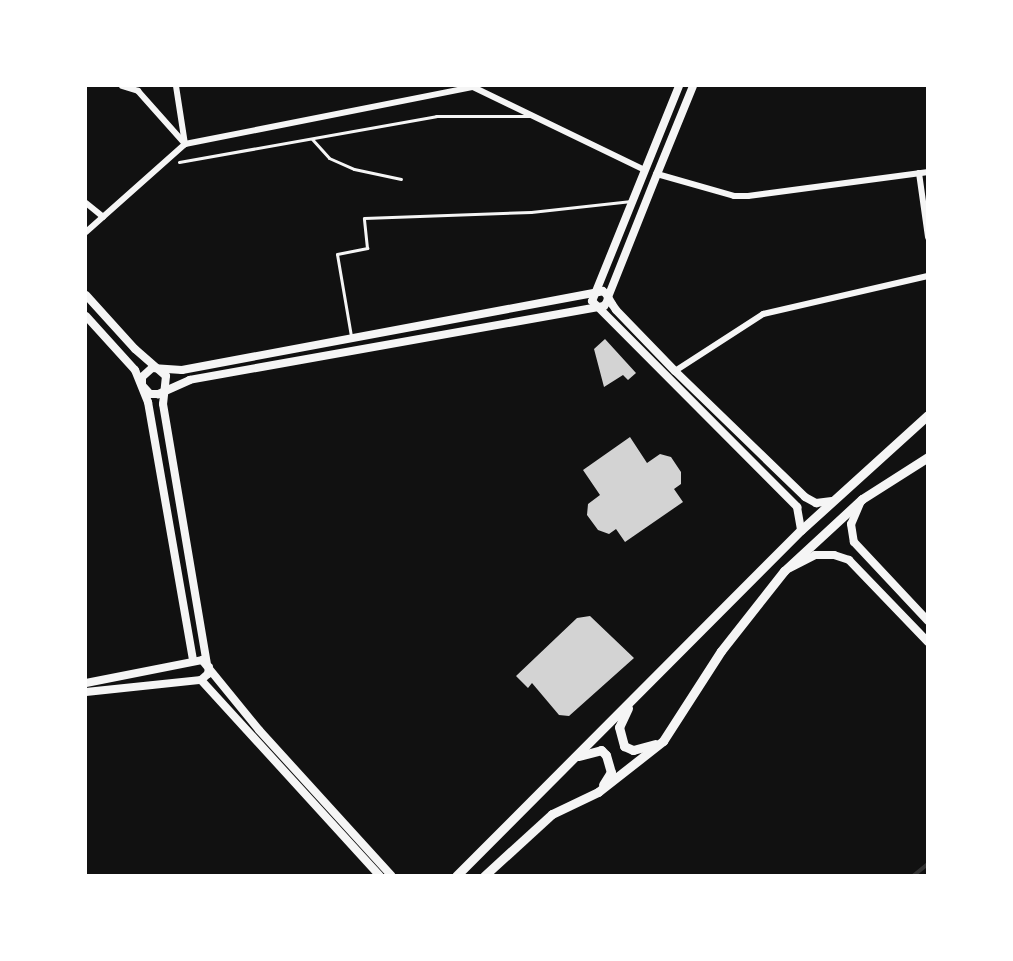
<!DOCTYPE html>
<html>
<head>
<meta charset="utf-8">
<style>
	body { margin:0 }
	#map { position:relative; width:1013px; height:961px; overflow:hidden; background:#111; font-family:"Public Sans",sans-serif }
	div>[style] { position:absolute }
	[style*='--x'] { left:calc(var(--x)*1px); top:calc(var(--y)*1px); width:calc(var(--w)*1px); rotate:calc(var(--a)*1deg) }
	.stream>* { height:4px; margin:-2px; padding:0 2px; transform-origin:2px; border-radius:2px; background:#333 }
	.building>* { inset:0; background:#d3d3d3 }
	.service>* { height:3px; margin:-1.5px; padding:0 1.5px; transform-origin:1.5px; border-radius:1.5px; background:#f5f5f5 }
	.minor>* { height:6px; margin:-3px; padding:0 3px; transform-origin:3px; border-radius:3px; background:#f5f5f5 }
	.tertiary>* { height:8px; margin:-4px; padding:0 4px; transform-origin:4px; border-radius:4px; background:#f5f5f5 }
	.secondary>* { height:8px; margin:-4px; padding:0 4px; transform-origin:4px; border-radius:4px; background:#f5f5f5 }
	.primary>* { height:9px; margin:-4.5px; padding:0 4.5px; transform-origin:4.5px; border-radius:4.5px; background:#f5f5f5 }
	span { translate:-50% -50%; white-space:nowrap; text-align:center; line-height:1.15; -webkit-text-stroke:4.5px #fff; paint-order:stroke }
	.frame { position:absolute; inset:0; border:87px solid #fff; pointer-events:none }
</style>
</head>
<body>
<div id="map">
	<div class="stream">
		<div style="--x:913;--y:876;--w:19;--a:-39"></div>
	</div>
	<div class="building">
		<div style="clip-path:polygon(605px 339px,636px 373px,628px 380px,623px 375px,604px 387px,594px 349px)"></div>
		<div style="clip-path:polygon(630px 437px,647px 463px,660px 454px,671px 457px,681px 472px,681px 484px,674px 489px,683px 502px,625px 542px,616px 529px,609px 534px,598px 530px,587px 515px,588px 504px,600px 495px,583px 470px)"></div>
		<div style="clip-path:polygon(590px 616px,634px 658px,569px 716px,559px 715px,532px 683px,528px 688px,516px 676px,577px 618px)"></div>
	</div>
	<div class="service">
		<div style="--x:312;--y:139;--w:25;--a:48"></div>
		<div style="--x:329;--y:158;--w:27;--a:24"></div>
		<div style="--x:354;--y:169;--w:48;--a:12"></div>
		<div style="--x:179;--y:162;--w:261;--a:-10.1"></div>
		<div style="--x:436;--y:116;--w:94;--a:0"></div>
		<div style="--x:351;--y:336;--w:83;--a:-99.7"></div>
		<div style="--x:337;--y:254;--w:31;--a:-11"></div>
		<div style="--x:367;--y:248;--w:30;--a:-96"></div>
		<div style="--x:364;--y:218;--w:167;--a:-2.1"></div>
		<div style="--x:531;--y:212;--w:101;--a:-6.3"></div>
	</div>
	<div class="minor">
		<div style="--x:122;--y:86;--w:17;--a:17"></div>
		<div style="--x:138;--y:91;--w:71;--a:48.4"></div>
		<div style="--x:176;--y:86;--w:59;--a:81.2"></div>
		<div style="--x:919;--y:173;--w:65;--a:82"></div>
		<div style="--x:657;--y:174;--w:80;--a:15.9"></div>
		<div style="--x:734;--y:196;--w:14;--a:0"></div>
		<div style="--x:748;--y:196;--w:182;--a:-7.6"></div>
		<div style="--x:86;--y:203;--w:22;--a:39"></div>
		<div style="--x:86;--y:232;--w:132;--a:-41.6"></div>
		<div style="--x:185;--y:144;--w:294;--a:-11.2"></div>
		<div style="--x:473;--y:87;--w:191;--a:25.8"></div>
		<div style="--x:675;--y:371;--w:105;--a:-32.9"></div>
		<div style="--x:763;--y:314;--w:169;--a:-13"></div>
	</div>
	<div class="tertiary">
		<div style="--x:679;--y:86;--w:232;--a:112"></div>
		<div style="--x:592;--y:301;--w:291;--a:45.1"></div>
		<div style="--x:797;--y:507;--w:23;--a:80"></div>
		<div style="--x:693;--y:86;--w:95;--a:112.2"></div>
		<div style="--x:657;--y:174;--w:132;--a:111.7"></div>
		<div style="--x:608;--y:297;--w:5;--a:101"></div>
		<div style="--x:607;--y:302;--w:5;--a:127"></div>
		<div style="--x:604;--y:306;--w:421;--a:169.9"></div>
		<div style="--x:190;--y:380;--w:35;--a:156"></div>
		<div style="--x:158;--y:394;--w:8;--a:180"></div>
		<div style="--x:150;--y:394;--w:12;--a:-132"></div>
		<div style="--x:142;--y:385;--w:8;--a:-90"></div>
		<div style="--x:142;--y:377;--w:13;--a:-42"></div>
		<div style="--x:152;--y:368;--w:30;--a:4"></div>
		<div style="--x:182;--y:370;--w:428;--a:-10.6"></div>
		<div style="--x:603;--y:291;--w:6;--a:45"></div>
		<div style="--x:607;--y:295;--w:2;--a:63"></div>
		<div style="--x:608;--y:297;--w:8;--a:60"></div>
		<div style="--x:612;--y:304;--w:7;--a:56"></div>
		<div style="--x:616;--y:310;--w:85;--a:46"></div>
		<div style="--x:675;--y:371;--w:181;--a:44.1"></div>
		<div style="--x:805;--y:497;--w:13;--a:29"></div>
		<div style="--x:816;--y:503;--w:16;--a:-7"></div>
		<div style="--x:86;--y:295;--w:73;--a:47.8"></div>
		<div style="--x:135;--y:349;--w:41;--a:41.1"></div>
		<div style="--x:166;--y:376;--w:28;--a:96"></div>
		<div style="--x:163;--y:404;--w:264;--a:80.4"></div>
		<div style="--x:86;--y:316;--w:73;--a:47.8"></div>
		<div style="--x:135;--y:370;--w:35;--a:68"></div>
		<div style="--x:148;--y:402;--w:262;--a:80.1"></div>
	</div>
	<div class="secondary">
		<div style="--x:861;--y:501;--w:25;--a:113"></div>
		<div style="--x:851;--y:524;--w:18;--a:81"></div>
		<div style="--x:854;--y:542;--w:108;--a:46.9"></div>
		<div style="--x:790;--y:568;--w:28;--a:-27"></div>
		<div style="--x:815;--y:555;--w:19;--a:0"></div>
		<div style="--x:834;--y:555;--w:16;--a:18"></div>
		<div style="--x:849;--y:560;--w:114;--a:46.1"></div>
		<div style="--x:201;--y:680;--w:265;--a:47.6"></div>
		<div style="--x:86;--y:683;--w:118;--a:-11.2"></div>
		<div style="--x:202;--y:660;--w:90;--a:50.8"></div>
		<div style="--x:259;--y:730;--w:197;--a:47.7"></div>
		<div style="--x:86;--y:692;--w:116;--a:-6"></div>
		<div style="--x:201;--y:680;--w:9;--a:-41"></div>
		<div style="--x:208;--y:674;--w:7;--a:-82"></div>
	</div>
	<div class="primary">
		<div style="--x:628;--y:708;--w:21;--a:115"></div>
		<div style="--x:619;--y:727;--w:20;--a:75"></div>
		<div style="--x:624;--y:746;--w:10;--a:24"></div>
		<div style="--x:633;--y:750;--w:23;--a:-15"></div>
		<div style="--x:579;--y:756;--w:23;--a:-15"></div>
		<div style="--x:601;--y:750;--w:7;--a:45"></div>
		<div style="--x:606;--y:755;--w:18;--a:74"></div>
		<div style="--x:611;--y:772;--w:15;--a:122"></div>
		<div style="--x:456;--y:876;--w:489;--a:-45.1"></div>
		<div style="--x:801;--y:530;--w:171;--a:-42.2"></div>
		<div style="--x:484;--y:876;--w:92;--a:-42.4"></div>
		<div style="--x:552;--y:814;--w:51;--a:-25.6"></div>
		<div style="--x:598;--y:792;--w:83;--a:-38.1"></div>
		<div style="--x:663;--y:741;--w:107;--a:-57.2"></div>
		<div style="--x:721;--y:651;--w:102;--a:-51.8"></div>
		<div style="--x:784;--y:571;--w:106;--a:-42.7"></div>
		<div style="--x:862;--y:499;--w:78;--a:-32.5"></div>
	</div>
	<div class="frame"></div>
</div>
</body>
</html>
